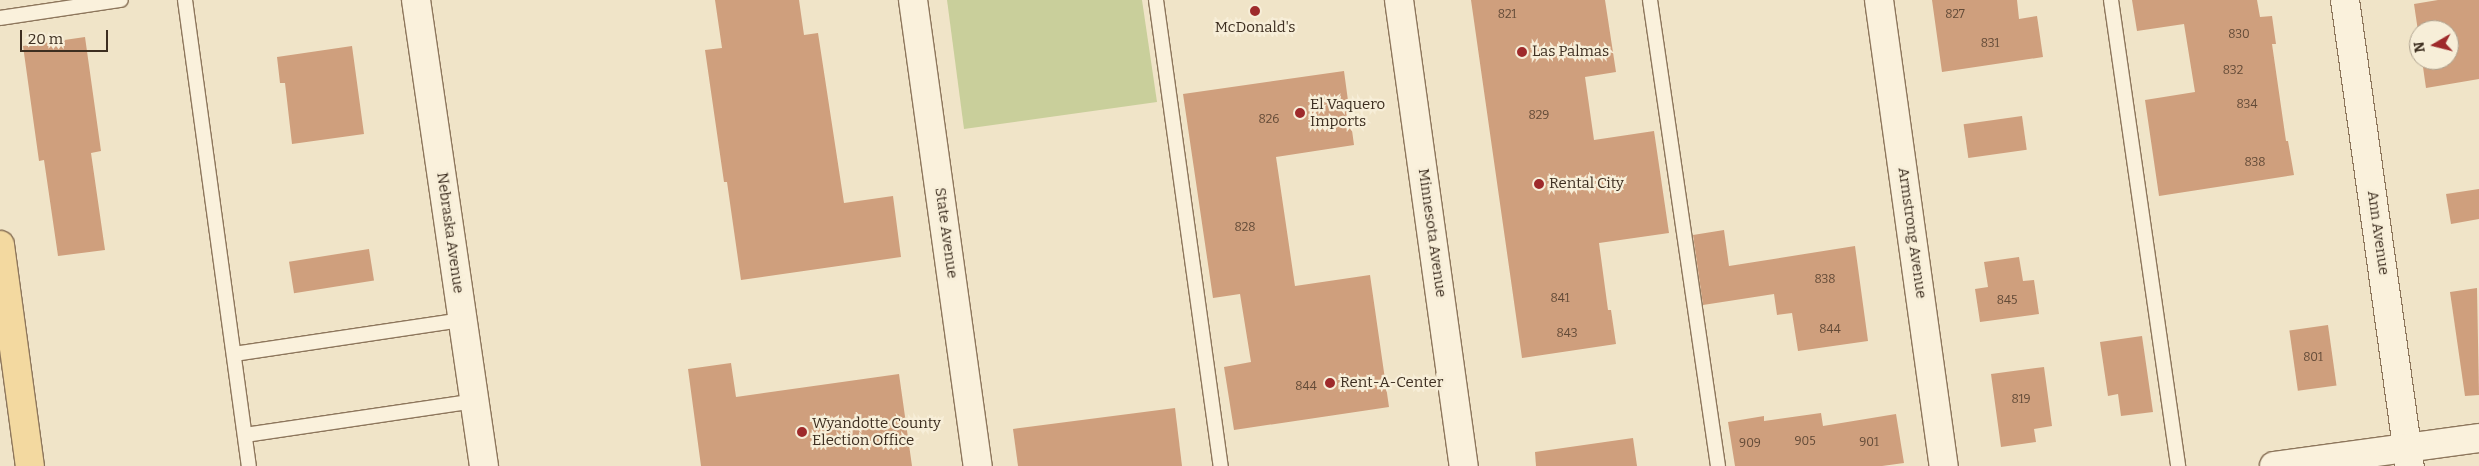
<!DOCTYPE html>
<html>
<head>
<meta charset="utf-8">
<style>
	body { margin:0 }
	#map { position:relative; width:2479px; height:466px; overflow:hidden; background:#f0e4c8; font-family:Bitter,serif }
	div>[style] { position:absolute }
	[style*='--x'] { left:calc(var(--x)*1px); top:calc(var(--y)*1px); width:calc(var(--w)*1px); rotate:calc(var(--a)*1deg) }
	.green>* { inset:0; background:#c9cf9b }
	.building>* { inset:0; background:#cf9f7d; transform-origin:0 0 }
	.roads { filter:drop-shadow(1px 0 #8d765c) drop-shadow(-1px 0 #8d765c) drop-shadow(0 1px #8d765c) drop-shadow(0 -1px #8d765c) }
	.lane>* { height:14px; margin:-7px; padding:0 7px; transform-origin:7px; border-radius:7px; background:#faf1dc }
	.street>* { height:28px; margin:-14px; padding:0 14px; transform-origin:14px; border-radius:14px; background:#faf1dc }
	.secondary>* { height:28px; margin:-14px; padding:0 14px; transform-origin:14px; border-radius:14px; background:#faf1dc }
	.primary>* { height:28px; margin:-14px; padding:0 14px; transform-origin:14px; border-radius:14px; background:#f3d9a0 }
	.dots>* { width:14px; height:14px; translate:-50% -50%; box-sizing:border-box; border:2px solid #f7eed8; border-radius:50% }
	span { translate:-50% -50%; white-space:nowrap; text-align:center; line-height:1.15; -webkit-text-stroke:4.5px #f7eed8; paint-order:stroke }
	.number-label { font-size:12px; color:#624a37 }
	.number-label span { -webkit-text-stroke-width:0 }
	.poi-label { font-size:15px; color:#3d2e20 }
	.left { translate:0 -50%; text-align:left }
	.street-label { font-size:15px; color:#3d2e20 }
	.north { position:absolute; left:2409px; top:20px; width:50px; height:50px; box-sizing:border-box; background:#f7eed8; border:1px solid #ada18e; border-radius:50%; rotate:262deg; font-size:14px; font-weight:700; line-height:20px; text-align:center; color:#3d2e20 }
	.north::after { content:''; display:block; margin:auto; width:18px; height:22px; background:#9e2a2b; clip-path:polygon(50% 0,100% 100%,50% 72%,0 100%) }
	.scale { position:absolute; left:20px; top:30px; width:88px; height:22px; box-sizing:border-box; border:2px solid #3d2e20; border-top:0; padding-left:6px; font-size:15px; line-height:18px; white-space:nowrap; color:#3d2e20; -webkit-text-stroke:4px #f7eed8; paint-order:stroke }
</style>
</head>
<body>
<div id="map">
	<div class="green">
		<div style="clip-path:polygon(947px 0,1142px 0,1157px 102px,964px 129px)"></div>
	</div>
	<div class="building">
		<div style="clip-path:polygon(715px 0,799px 0,804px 35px,818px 33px,844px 203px,893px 196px,901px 257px,741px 280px,727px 182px,724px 182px,705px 50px,722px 48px)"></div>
		<div style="clip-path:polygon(1471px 0,1605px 0,1616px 72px,1585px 77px,1594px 140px,1654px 131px,1669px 233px,1599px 243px,1608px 310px,1611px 310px,1616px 344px,1522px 358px)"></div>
		<div style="clip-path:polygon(1932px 0,2017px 0,2019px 19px,2037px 16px,2043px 57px,1942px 72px)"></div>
		<div style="clip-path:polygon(2132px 0,2257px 0,2260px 17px,2272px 16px,2276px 44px,2272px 44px,2286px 141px,2288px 141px,2294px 175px,2159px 196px,2145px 100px,2195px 92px,2184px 24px,2137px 31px)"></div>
		<div style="clip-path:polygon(2438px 0,2479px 0,2479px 79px,2426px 88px,2422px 60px,2449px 60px,2449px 30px,2419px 30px,2419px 38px,2414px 4px)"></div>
		<div style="clip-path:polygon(85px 37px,101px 151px,91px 153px,105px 250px,58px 256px,44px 160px,39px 161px,23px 46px)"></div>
		<div style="clip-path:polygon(352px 46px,364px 134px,292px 144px,285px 83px,280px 83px,277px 57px)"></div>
		<div style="clip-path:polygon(1344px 71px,1354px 145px,1276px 157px,1295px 286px,1370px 275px,1389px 407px,1234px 430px,1224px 367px,1251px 362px,1240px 294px,1213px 298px,1183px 94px)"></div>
		<div style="left:2022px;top:116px;width:34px;height:59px;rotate:82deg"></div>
		<div style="clip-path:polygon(2479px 189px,2479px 219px,2451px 224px,2446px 194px)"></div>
		<div style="clip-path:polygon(1724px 230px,1729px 266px,1855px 246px,1868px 341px,1798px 351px,1792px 313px,1777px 315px,1774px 294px,1703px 305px,1693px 235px)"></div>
		<div style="left:369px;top:249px;width:32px;height:81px;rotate:81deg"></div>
		<div style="clip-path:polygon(2019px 257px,2023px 281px,2034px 280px,2039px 314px,1980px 322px,1975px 289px,1988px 287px,1984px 262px)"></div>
		<div style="clip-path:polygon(2477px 288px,2479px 395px,2465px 396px,2450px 292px)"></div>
		<div style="left:2328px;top:325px;width:61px;height:39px;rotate:82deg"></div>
		<div style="clip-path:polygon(2142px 336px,2153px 412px,2121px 416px,2118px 394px,2108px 396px,2100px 342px)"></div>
		<div style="clip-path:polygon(731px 363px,736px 397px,899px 374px,912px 466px,701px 466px,688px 369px)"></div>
		<div style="clip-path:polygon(2044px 367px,2052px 426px,2034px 429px,2036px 442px,2001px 447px,1991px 374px)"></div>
		<div style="clip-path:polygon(1175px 408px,1182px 466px,1018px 466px,1013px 429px)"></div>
		<div style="clip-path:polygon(1821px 413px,1823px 426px,1896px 414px,1904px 463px,1882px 466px,1735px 466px,1728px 422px,1764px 416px,1764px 421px)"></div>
		<div style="clip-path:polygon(1633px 438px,1637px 466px,1536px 466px,1535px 452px)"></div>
	</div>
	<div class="roads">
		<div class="lane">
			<div style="--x:185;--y:0;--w:470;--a:82.2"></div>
			<div style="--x:1156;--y:0;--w:471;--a:82.1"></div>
			<div style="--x:1650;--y:0;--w:471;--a:81.7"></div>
			<div style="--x:2111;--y:0;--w:471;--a:81.8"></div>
			<div style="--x:0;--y:18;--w:122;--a:-8.5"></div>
			<div style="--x:234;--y:354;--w:231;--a:-8.5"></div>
			<div style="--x:245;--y:435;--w:232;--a:-8.4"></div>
		</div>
		<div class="street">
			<div style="--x:416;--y:0;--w:471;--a:81.7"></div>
			<div style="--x:1879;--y:0;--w:471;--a:82.1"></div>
			<div style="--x:2345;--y:0;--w:471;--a:82.1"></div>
			<div style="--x:2274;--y:466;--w:207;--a:-7.8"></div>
		</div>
		<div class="secondary">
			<div style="--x:913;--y:0;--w:471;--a:82.1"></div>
			<div style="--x:1399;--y:0;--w:471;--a:82.1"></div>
		</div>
		<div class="primary">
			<div style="--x:0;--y:245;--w:223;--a:82.3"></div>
		</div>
	</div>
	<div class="dots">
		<div style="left:1255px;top:11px;background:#9e2a2b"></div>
		<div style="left:1522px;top:52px;background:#9e2a2b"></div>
		<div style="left:1300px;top:113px;background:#9e2a2b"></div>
		<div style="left:1539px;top:184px;background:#9e2a2b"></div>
		<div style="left:1330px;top:383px;background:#9e2a2b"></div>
		<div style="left:802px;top:432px;background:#9e2a2b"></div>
	</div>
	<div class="number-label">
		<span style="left:1507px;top:15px">821</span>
		<span style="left:1955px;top:15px">827</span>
		<span style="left:2239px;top:35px">830</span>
		<span style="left:1990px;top:44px">831</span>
		<span style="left:2233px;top:71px">832</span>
		<span style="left:2247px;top:105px">834</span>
		<span style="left:1539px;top:116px">829</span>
		<span style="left:1269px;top:120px">826</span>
		<span style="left:2255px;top:163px">838</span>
		<span style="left:1245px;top:228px">828</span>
		<span style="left:1825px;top:280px">838</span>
		<span style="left:1560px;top:299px">841</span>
		<span style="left:2007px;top:301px">845</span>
		<span style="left:1830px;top:330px">844</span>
		<span style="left:1567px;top:334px">843</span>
		<span style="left:2313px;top:358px">801</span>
		<span style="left:1306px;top:387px">844</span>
		<span style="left:2021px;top:400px">819</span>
		<span style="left:1805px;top:442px">905</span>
		<span style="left:1869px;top:443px">901</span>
		<span style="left:1750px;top:444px">909</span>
	</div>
	<div class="poi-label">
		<span style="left:1255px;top:28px">McDonald's</span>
		<span class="left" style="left:1532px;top:52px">Las Palmas</span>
		<span class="left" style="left:1310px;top:113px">El Vaquero<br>Imports</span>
		<span class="left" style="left:1549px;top:184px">Rental City</span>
		<span class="left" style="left:1340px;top:383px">Rent-A-Center</span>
		<span class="left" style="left:812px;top:432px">Wyandotte County<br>Election Office</span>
	</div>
	<div class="street-label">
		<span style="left:450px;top:233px;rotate:82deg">Nebraska Avenue</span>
		<span style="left:946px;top:233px;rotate:82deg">State Avenue</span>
		<span style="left:1432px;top:233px;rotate:82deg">Minnesota Avenue</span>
		<span style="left:1912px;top:233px;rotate:82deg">Armstrong Avenue</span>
		<span style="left:2378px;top:233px;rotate:82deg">Ann Avenue</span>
	</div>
	<div class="north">N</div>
	<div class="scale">20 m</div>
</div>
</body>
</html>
